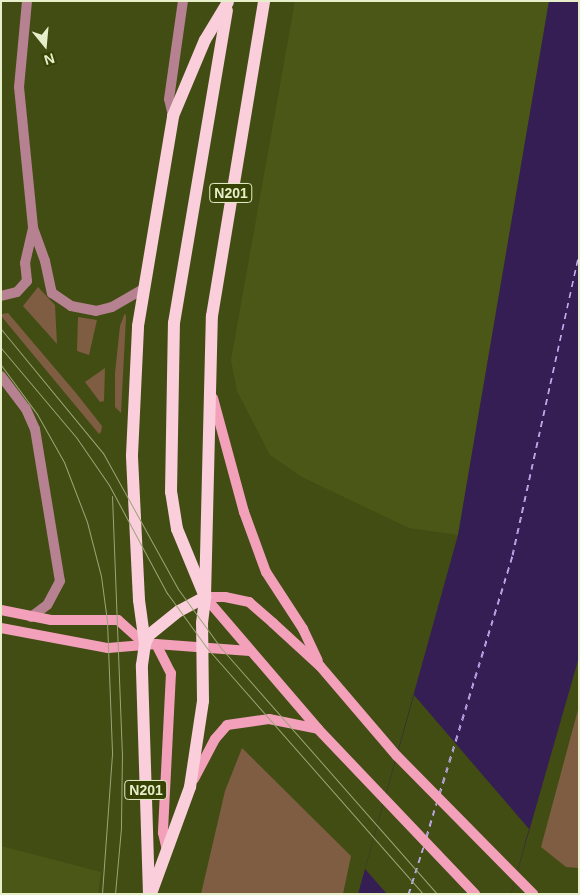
<!DOCTYPE html>
<html>
<head>
<meta charset="utf-8">
<style>
	body { margin:0 }
	#map { position:relative; width:580px; height:895px; overflow:hidden; background:#424d13; font-family:Helvetica,sans-serif }
	div>[style] { position:absolute }
	[style*='--x'] { left:calc(var(--x)*1px); top:calc(var(--y)*1px); width:calc(var(--w)*1px); rotate:calc(var(--a)*1deg) }
	.built>* { inset:0; background:#4b5716 }
	.green>* { inset:0; background:#7e5d43 }
	.water>* { inset:0; background:#341e53 }
	.pier>* { inset:0; background:#424d13 }
	.ferry>* { height:1px; margin-top:-0.5px; transform-origin:0; background:repeating-linear-gradient(90deg,#c8b1f6 0 6px,transparent 0 11px) }
	.street>* { height:10px; margin:-5px; padding:0 5px; transform-origin:5px; border-radius:5px; background:#b68191 }
	.secondary>* { height:10px; margin:-5px; padding:0 5px; transform-origin:5px; border-radius:5px; background:#f3a0ba }
	.primary>* { height:12px; margin:-6px; padding:0 6px; transform-origin:6px; border-radius:6px; background:#facedb }
	.tram>* { height:1px; margin:-0.5px; padding:0 0.5px; transform-origin:0.5px; border-radius:0.5px; background:#9ba577 }
	span { translate:-50% -50%; white-space:nowrap; text-align:center; line-height:1.15; -webkit-text-stroke:4px #384204; paint-order:stroke }
	.shield-label span { padding:1px 4px; background:#384204; border:1px solid; border-radius:4px; -webkit-text-stroke-width:0 }
	.shield-label { font-size:14px; color:#e6efca; font-weight:700 }
	.frame { position:absolute; inset:0; border:2px solid #e6efca; pointer-events:none }
	.north { position:absolute; left:20px; top:20px; width:50px; height:50px; -webkit-text-stroke:4px #384204; paint-order:stroke; rotate:163deg; font-size:14px; font-weight:700; line-height:20px; text-align:center; color:#e6efca }
	.north::after { content:''; display:block; margin:auto; width:18px; height:22px; background:#e6efca; clip-path:polygon(50% 0,100% 100%,50% 72%,0 100%) }
</style>
</head>
<body>
<div id="map">
	<div class="built">
		<div style="clip-path:polygon(295px 1px,549px 1px,458px 535px,409px 528px,302px 477px,270px 455px,237px 391px,231px 360px)"></div>
		<div style="clip-path:polygon(1px 846px,101px 872px,98px 894px,1px 894px)"></div>
	</div>
	<div class="green">
		<div style="clip-path:polygon(38px 287px,55px 305px,57px 344px,23px 306px)"></div>
		<div style="clip-path:polygon(8px 313px,76px 393px,102px 426px,101px 432px,99px 434px,2px 317px,2px 314px)"></div>
		<div style="clip-path:polygon(125px 313px,126px 317px,121px 413px,115px 407px,115px 373px,120px 326px)"></div>
		<div style="clip-path:polygon(78px 317px,97px 320px,89px 355px,77px 351px)"></div>
		<div style="clip-path:polygon(105px 368px,104px 401px,100px 402px,85px 382px)"></div>
		<div style="clip-path:polygon(579px 706px,579px 868px,566px 867px,541px 847px)"></div>
		<div style="clip-path:polygon(242px 748px,351px 856px,343px 894px,201px 894px,225px 791px)"></div>
	</div>
	<div class="water">
		<div style="clip-path:polygon(549px 1px,579px 1px,579px 657px,511px 894px,358px 894px,458px 535px)"></div>
	</div>
	<div class="pier">
		<div style="clip-path:polygon(414px 695px,529px 829px,511px 894px,387px 894px,365px 869px)"></div>
	</div>
	<div class="ferry">
		<div style="--x:439;--y:793;--w:249;--a:-72.9"></div>
		<div style="--x:512;--y:555;--w:310;--a:-77.5"></div>
		<div style="--x:440;--y:794;--w:250;--a:-73"></div>
		<div style="--x:513;--y:555;--w:306;--a:-77.6"></div>
		<div style="--x:426;--y:836;--w:37;--a:-73"></div>
		<div style="--x:427;--y:837;--w:35;--a:-74"></div>
		<div style="--x:408;--y:894;--w:49;--a:-72.3"></div>
		<div style="--x:409;--y:894;--w:50;--a:-72.6"></div>
	</div>
	<div class="street">
		<div style="--x:27;--y:1;--w:86;--a:95.3"></div>
		<div style="--x:19;--y:87;--w:142;--a:84.3"></div>
		<div style="--x:33;--y:228;--w:35;--a:70"></div>
		<div style="--x:45;--y:261;--w:33;--a:78"></div>
		<div style="--x:52;--y:293;--w:23;--a:34"></div>
		<div style="--x:71;--y:306;--w:25;--a:11"></div>
		<div style="--x:96;--y:311;--w:16;--a:-14"></div>
		<div style="--x:112;--y:307;--w:36;--a:-30"></div>
		<div style="--x:173;--y:116;--w:17;--a:-103"></div>
		<div style="--x:169;--y:99;--w:99;--a:-81.9"></div>
		<div style="--x:1;--y:296;--w:16;--a:-14"></div>
		<div style="--x:17;--y:292;--w:15;--a:-48"></div>
		<div style="--x:27;--y:281;--w:18;--a:-96"></div>
		<div style="--x:25;--y:263;--w:36;--a:-77"></div>
		<div style="--x:1;--y:376;--w:41;--a:52.9"></div>
		<div style="--x:26;--y:409;--w:22;--a:66"></div>
		<div style="--x:35;--y:429;--w:154;--a:80.7"></div>
		<div style="--x:60;--y:581;--w:27;--a:118"></div>
		<div style="--x:47;--y:605;--w:20;--a:143"></div>
	</div>
	<div class="secondary">
		<div style="--x:213;--y:398;--w:118;--a:74.8"></div>
		<div style="--x:244;--y:512;--w:64;--a:69.9"></div>
		<div style="--x:266;--y:572;--w:68;--a:57"></div>
		<div style="--x:303;--y:629;--w:35;--a:65"></div>
		<div style="--x:205;--y:597;--w:20;--a:0"></div>
		<div style="--x:225;--y:597;--w:25;--a:12"></div>
		<div style="--x:249;--y:602;--w:32;--a:41"></div>
		<div style="--x:273;--y:623;--w:64;--a:42.5"></div>
		<div style="--x:320;--y:666;--w:118;--a:49.5"></div>
		<div style="--x:397;--y:756;--w:194;--a:45.4"></div>
		<div style="--x:205;--y:597;--w:174;--a:49.4"></div>
		<div style="--x:318;--y:729;--w:228;--a:46.4"></div>
		<div style="--x:1;--y:610;--w:51;--a:11.3"></div>
		<div style="--x:51;--y:620;--w:67;--a:0"></div>
		<div style="--x:118;--y:620;--w:36;--a:42"></div>
		<div style="--x:1;--y:628;--w:109;--a:10.6"></div>
		<div style="--x:108;--y:648;--w:48;--a:-4.8"></div>
		<div style="--x:156;--y:644;--w:94;--a:4.3"></div>
		<div style="--x:156;--y:644;--w:33;--a:63"></div>
		<div style="--x:171;--y:673;--w:160;--a:92.9"></div>
		<div style="--x:163;--y:833;--w:17;--a:77"></div>
		<div style="--x:194;--y:779;--w:45;--a:-62.3"></div>
		<div style="--x:215;--y:739;--w:18;--a:-49"></div>
		<div style="--x:227;--y:725;--w:42;--a:-8.1"></div>
		<div style="--x:269;--y:719;--w:50;--a:11.5"></div>
	</div>
	<div class="primary">
		<div style="--x:203;--y:592;--w:68;--a:-112.4"></div>
		<div style="--x:177;--y:529;--w:37;--a:-99"></div>
		<div style="--x:171;--y:492;--w:169;--a:-89"></div>
		<div style="--x:174;--y:323;--w:317;--a:-80.4"></div>
		<div style="--x:145;--y:644;--w:10;--a:-66"></div>
		<div style="--x:149;--y:635;--w:38;--a:-39"></div>
		<div style="--x:179;--y:611;--w:30;--a:-28"></div>
		<div style="--x:152;--y:891;--w:111;--a:-69.9"></div>
		<div style="--x:190;--y:787;--w:87;--a:-81.4"></div>
		<div style="--x:203;--y:701;--w:78;--a:-90.7"></div>
		<div style="--x:202;--y:623;--w:26;--a:-83"></div>
		<div style="--x:205;--y:597;--w:281;--a:-88.6"></div>
		<div style="--x:212;--y:316;--w:319;--a:-80.6"></div>
		<div style="--x:149;--y:894;--w:229;--a:-91.8"></div>
		<div style="--x:142;--y:665;--w:21;--a:-82"></div>
		<div style="--x:145;--y:644;--w:44;--a:-97.8"></div>
		<div style="--x:139;--y:600;--w:145;--a:-92.8"></div>
		<div style="--x:132;--y:455;--w:129;--a:-87.3"></div>
		<div style="--x:138;--y:326;--w:213;--a:-80.5"></div>
		<div style="--x:173;--y:116;--w:82;--a:-67.2"></div>
		<div style="--x:205;--y:40;--w:44;--a:-58.8"></div>
	</div>
	<div class="tram">
		<div style="--x:1;--y:329;--w:161;--a:50.6"></div>
		<div style="--x:103;--y:453;--w:155;--a:61.1"></div>
		<div style="--x:178;--y:589;--w:73;--a:53.9"></div>
		<div style="--x:221;--y:648;--w:327;--a:48.7"></div>
		<div style="--x:1;--y:348;--w:116;--a:49.9"></div>
		<div style="--x:76;--y:437;--w:58;--a:55.5"></div>
		<div style="--x:109;--y:485;--w:123;--a:61.8"></div>
		<div style="--x:167;--y:593;--w:68;--a:54"></div>
		<div style="--x:207;--y:648;--w:327;--a:48.7"></div>
		<div style="--x:1;--y:365;--w:61;--a:53.7"></div>
		<div style="--x:37;--y:414;--w:55;--a:60.6"></div>
		<div style="--x:64;--y:462;--w:64;--a:69"></div>
		<div style="--x:87;--y:522;--w:56;--a:75.5"></div>
		<div style="--x:101;--y:576;--w:45;--a:82.4"></div>
		<div style="--x:107;--y:621;--w:133;--a:87.8"></div>
		<div style="--x:112;--y:754;--w:140;--a:94.1"></div>
		<div style="--x:112;--y:496;--w:256;--a:87.8"></div>
		<div style="--x:122;--y:752;--w:76;--a:90.8"></div>
		<div style="--x:121;--y:828;--w:66;--a:95.2"></div>
	</div>
	<div class="shield-label">
		<span style="left:231px;top:193px">N201</span>
		<span style="left:146px;top:790px">N201</span>
	</div>
	<div class="frame"></div>
	<div class="north">N</div>
</div>
</body>
</html>
